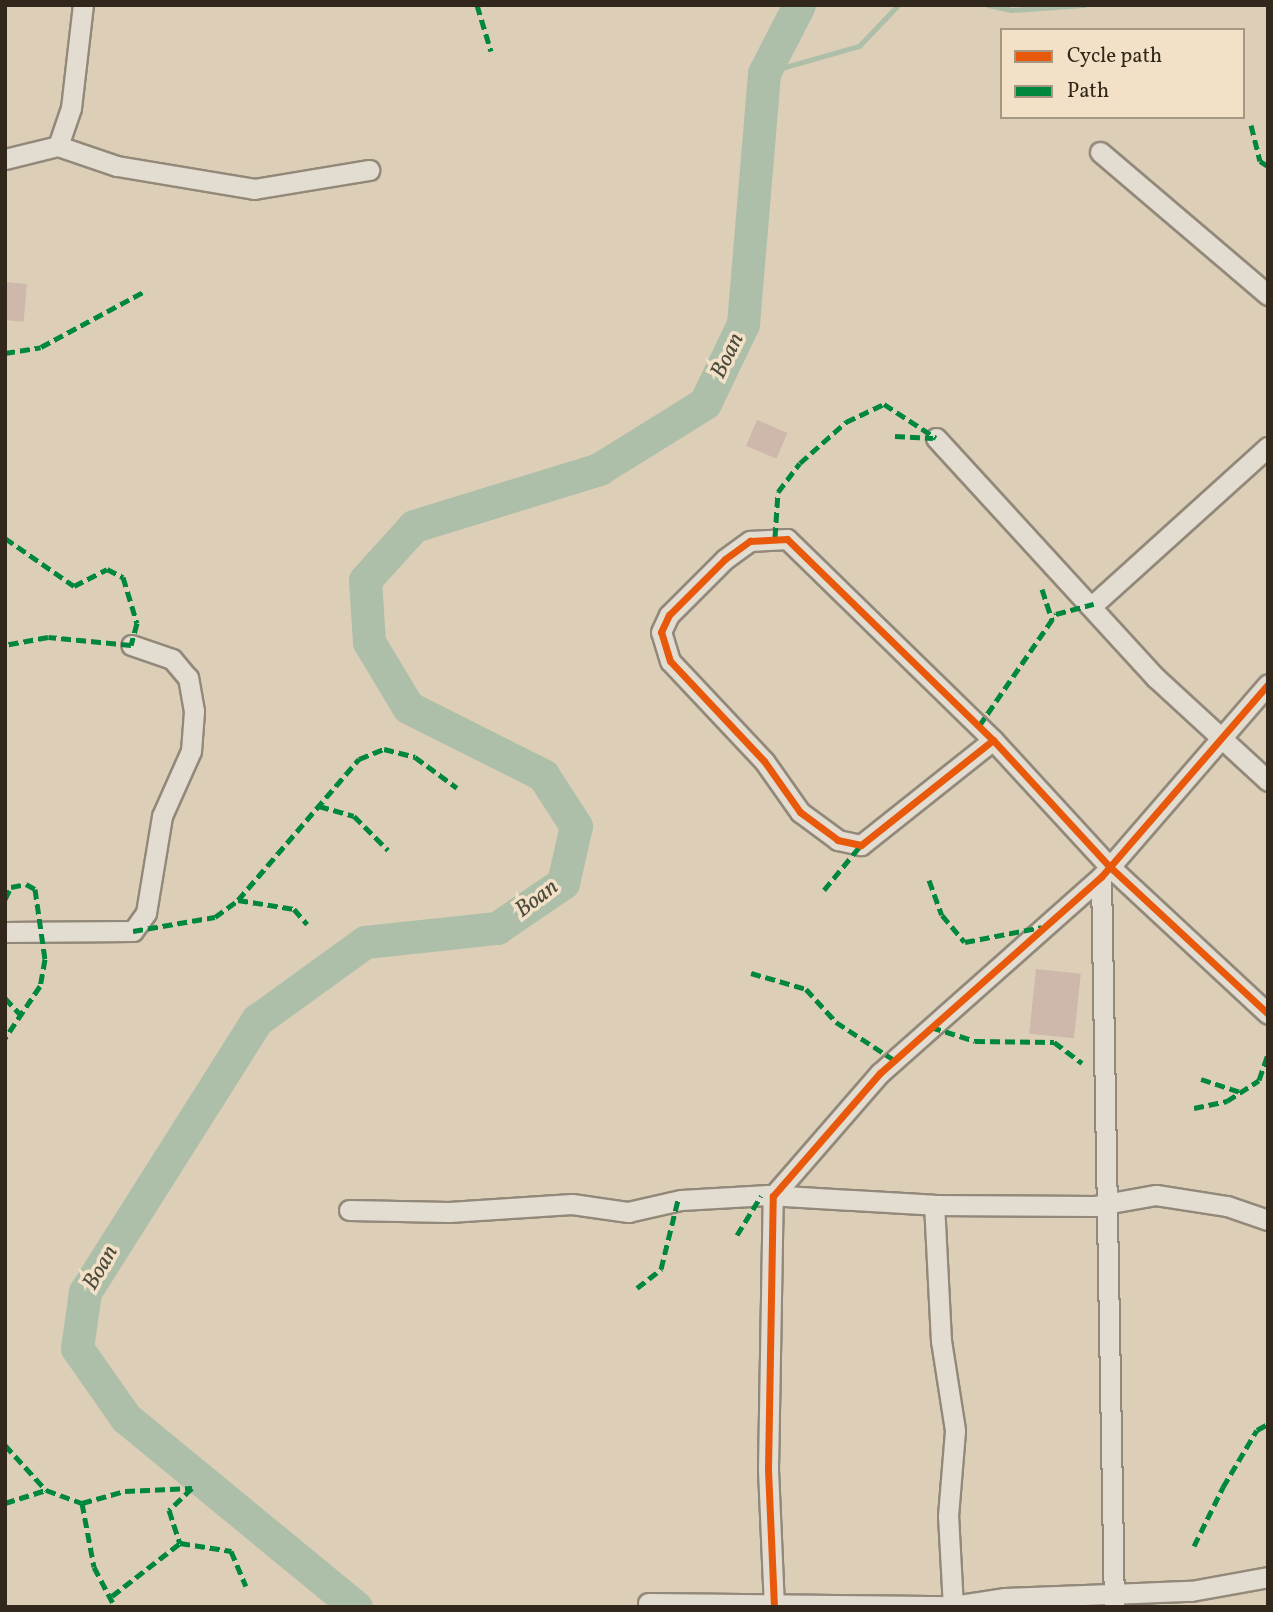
<!DOCTYPE html>
<html>
<head>
<meta charset="utf-8">
<style>
	body { margin:0 }
	#map { position:relative; width:1273px; height:1612px; overflow:hidden; background:#dcceb7; font-family:Vollkorn,serif }
	div>[style] { position:absolute }
	[style*='--x'] { left:calc(var(--x)*1px); top:calc(var(--y)*1px); width:calc(var(--w)*1px); rotate:calc(var(--a)*1deg) }
	.stream>* { height:5px; margin:-2.5px; padding:0 2.5px; transform-origin:2.5px; border-radius:2.5px; background:#adbfa9 }
	.river>* { height:33px; margin:-16.5px; padding:0 16.5px; transform-origin:16.5px; border-radius:16.5px; background:#adbfa9 }
	.building>* { inset:0; background:#ceb8ab; transform-origin:0 0 }
	.roads { filter:drop-shadow(2px 0 #92897a) drop-shadow(-2px 0 #92897a) drop-shadow(0 2px #92897a) drop-shadow(0 -2px #92897a) }
	.minor>* { height:19px; margin:-9.5px; padding:0 9.5px; transform-origin:9.5px; border-radius:9.5px; background:#e3dcd0 }
	.quiet>* { height:5px; margin-top:-2.5px; transform-origin:0; background:repeating-linear-gradient(90deg,#00873e 0 10px,transparent 0 15px) }
	.cycleway>* { height:7px; margin:-3.5px; padding:0 3.5px; transform-origin:3.5px; border-radius:3.5px; background:#e8590c }
	span { translate:-50% -50%; white-space:nowrap; text-align:center; line-height:1.15; -webkit-text-stroke:7px #f2e1c6; paint-order:stroke }
	.water-label { font-size:23px; color:#4b4b3d; font-style:italic }
	.frame { position:absolute; inset:0; border:7px solid #31271b; pointer-events:none }
	.legend { position:absolute; left:1000px; top:28px; width:245px; height:91px; box-sizing:border-box; background:#f2e1c6; border:2px solid #a59782; margin:0; padding:9px 12px; list-style:none; font-size:21px; color:#31271b }
	.legend li { display:flex; align-items:center; gap:14px; height:35px }
	.legend b { width:35px; border:2px solid #a59782 }
</style>
</head>
<body>
<div id="map">
	<div class="stream">
		<div style="--x:988;--y:5;--w:24;--a:12"></div>
		<div style="--x:1011;--y:10;--w:73;--a:-3.9"></div>
		<div style="--x:764;--y:73;--w:99;--a:-15.9"></div>
		<div style="--x:859;--y:46;--w:57;--a:-46.4"></div>
	</div>
	<div class="river">
		<div style="--x:356;--y:1607;--w:298;--a:-140.6"></div>
		<div style="--x:126;--y:1418;--w:85;--a:-125"></div>
		<div style="--x:77;--y:1348;--w:57;--a:-81.9"></div>
		<div style="--x:85;--y:1292;--w:322;--a:-57.7"></div>
		<div style="--x:257;--y:1020;--w:133;--a:-35.8"></div>
		<div style="--x:365;--y:942;--w:133;--a:-6.1"></div>
		<div style="--x:497;--y:928;--w:80;--a:-34.3"></div>
		<div style="--x:563;--y:883;--w:58;--a:-77.2"></div>
		<div style="--x:576;--y:826;--w:61;--a:-122.9"></div>
		<div style="--x:543;--y:775;--w:151;--a:-153.3"></div>
		<div style="--x:408;--y:707;--w:76;--a:-121"></div>
		<div style="--x:369;--y:642;--w:62;--a:-93.7"></div>
		<div style="--x:365;--y:580;--w:73;--a:-47.8"></div>
		<div style="--x:414;--y:526;--w:194;--a:-17.1"></div>
		<div style="--x:599;--y:469;--w:125;--a:-31.9"></div>
		<div style="--x:705;--y:403;--w:88;--a:-64.3"></div>
		<div style="--x:743;--y:324;--w:252;--a:-85.2"></div>
		<div style="--x:764;--y:73;--w:76;--a:-62.8"></div>
	</div>
	<div class="building">
		<div style="left:5px;top:282px;width:22px;height:38px;rotate:5deg"></div>
		<div style="left:757px;top:420px;width:33px;height:28px;rotate:23deg"></div>
		<div style="left:1036px;top:969px;width:45px;height:65px;rotate:6deg"></div>
	</div>
	<div class="roads">
		<div class="minor">
			<div style="--x:58;--y:146;--w:40;--a:-71.1"></div>
			<div style="--x:71;--y:108;--w:104;--a:-83.4"></div>
			<div style="--x:1100;--y:152;--w:221;--a:40.4"></div>
			<div style="--x:5;--y:159;--w:55;--a:-13.8"></div>
			<div style="--x:58;--y:146;--w:62;--a:18.7"></div>
			<div style="--x:117;--y:166;--w:139;--a:9.5"></div>
			<div style="--x:254;--y:189;--w:117;--a:-9.4"></div>
			<div style="--x:936;--y:438;--w:326;--a:47.5"></div>
			<div style="--x:1156;--y:678;--w:152;--a:42.6"></div>
			<div style="--x:1094;--y:604;--w:234;--a:-42.1"></div>
			<div style="--x:993;--y:740;--w:169;--a:141.5"></div>
			<div style="--x:861;--y:845;--w:24;--a:-168"></div>
			<div style="--x:838;--y:840;--w:47;--a:-143.6"></div>
			<div style="--x:800;--y:812;--w:62;--a:-125.2"></div>
			<div style="--x:764;--y:761;--w:137;--a:-133.2"></div>
			<div style="--x:670;--y:661;--w:30;--a:-107"></div>
			<div style="--x:661;--y:632;--w:19;--a:-65"></div>
			<div style="--x:669;--y:615;--w:79;--a:-45"></div>
			<div style="--x:725;--y:559;--w:31;--a:-36"></div>
			<div style="--x:750;--y:541;--w:37;--a:-3"></div>
			<div style="--x:787;--y:539;--w:288;--a:44.3"></div>
			<div style="--x:993;--y:740;--w:171;--a:47.4"></div>
			<div style="--x:1109;--y:866;--w:217;--a:42.9"></div>
			<div style="--x:1101;--y:877;--w:730;--a:88.98"></div>
			<div style="--x:5;--y:932;--w:128;--a:-0.4"></div>
			<div style="--x:133;--y:931;--w:22;--a:-54"></div>
			<div style="--x:146;--y:913;--w:98;--a:-80.6"></div>
			<div style="--x:162;--y:816;--w:71;--a:-66"></div>
			<div style="--x:191;--y:751;--w:40;--a:-85.7"></div>
			<div style="--x:194;--y:711;--w:34;--a:-100"></div>
			<div style="--x:188;--y:678;--w:25;--a:-130"></div>
			<div style="--x:172;--y:659;--w:43;--a:-161.1"></div>
			<div style="--x:349;--y:1210;--w:100;--a:1.1"></div>
			<div style="--x:449;--y:1212;--w:123;--a:-3.7"></div>
			<div style="--x:572;--y:1204;--w:57;--a:8.1"></div>
			<div style="--x:628;--y:1212;--w:54;--a:-12.8"></div>
			<div style="--x:681;--y:1200;--w:87;--a:-3.3"></div>
			<div style="--x:768;--y:1195;--w:166;--a:3.4"></div>
			<div style="--x:648;--y:1603;--w:305;--a:0.6"></div>
			<div style="--x:953;--y:1606;--w:53;--a:-8.7"></div>
			<div style="--x:1005;--y:1598;--w:186;--a:-2.2"></div>
			<div style="--x:1191;--y:1591;--w:78;--a:-10.3"></div>
			<div style="--x:774;--y:1607;--w:138;--a:-92.5"></div>
			<div style="--x:768;--y:1469;--w:273;--a:-89"></div>
			<div style="--x:773;--y:1196;--w:163;--a:-49"></div>
			<div style="--x:880;--y:1073;--w:295;--a:-41.6"></div>
			<div style="--x:1101;--y:877;--w:255;--a:-49.1"></div>
			<div style="--x:953;--y:1607;--w:91;--a:-93.1"></div>
			<div style="--x:948;--y:1516;--w:86;--a:-85.3"></div>
			<div style="--x:955;--y:1430;--w:90;--a:-98.9"></div>
			<div style="--x:941;--y:1341;--w:136;--a:-92.9"></div>
			<div style="--x:934;--y:1205;--w:160;--a:0.4"></div>
			<div style="--x:1094;--y:1206;--w:63;--a:-10.1"></div>
			<div style="--x:1156;--y:1195;--w:72;--a:8.8"></div>
			<div style="--x:1227;--y:1206;--w:43;--a:18.9"></div>
		</div>
	</div>
	<div class="quiet">
		<div style="--x:477;--y:5;--w:48;--a:73.1"></div>
		<div style="--x:1251;--y:125;--w:37;--a:76"></div>
		<div style="--x:1260;--y:161;--w:9;--a:32"></div>
		<div style="--x:5;--y:353;--w:36;--a:-9"></div>
		<div style="--x:41;--y:347;--w:120;--a:-28.3"></div>
		<div style="--x:895;--y:436;--w:38;--a:3"></div>
		<div style="--x:775;--y:537;--w:45;--a:-86.2"></div>
		<div style="--x:778;--y:492;--w:36;--a:-53"></div>
		<div style="--x:800;--y:463;--w:62;--a:-41.7"></div>
		<div style="--x:846;--y:422;--w:42;--a:-25.3"></div>
		<div style="--x:884;--y:404;--w:62;--a:33.2"></div>
		<div style="--x:5;--y:538;--w:84;--a:34.8"></div>
		<div style="--x:74;--y:586;--w:37;--a:-27"></div>
		<div style="--x:107;--y:569;--w:18;--a:27"></div>
		<div style="--x:123;--y:577;--w:48;--a:73.1"></div>
		<div style="--x:137;--y:623;--w:23;--a:105"></div>
		<div style="--x:131;--y:645;--w:83;--a:-174.5"></div>
		<div style="--x:48;--y:637;--w:44;--a:169.5"></div>
		<div style="--x:1042;--y:589;--w:33;--a:72"></div>
		<div style="--x:979;--y:726;--w:136;--a:-55.5"></div>
		<div style="--x:1056;--y:614;--w:39;--a:-15"></div>
		<div style="--x:319;--y:806;--w:36;--a:16"></div>
		<div style="--x:354;--y:816;--w:48;--a:45"></div>
		<div style="--x:929;--y:880;--w:37;--a:70"></div>
		<div style="--x:942;--y:915;--w:35;--a:50"></div>
		<div style="--x:965;--y:942;--w:78;--a:-11"></div>
		<div style="--x:824;--y:890;--w:58;--a:-50.6"></div>
		<div style="--x:5;--y:899;--w:13;--a:-63"></div>
		<div style="--x:11;--y:887;--w:15;--a:-11"></div>
		<div style="--x:26;--y:884;--w:10;--a:29"></div>
		<div style="--x:35;--y:889;--w:71;--a:81.9"></div>
		<div style="--x:45;--y:959;--w:27;--a:100"></div>
		<div style="--x:40;--y:986;--w:63;--a:123.9"></div>
		<div style="--x:238;--y:900;--w:57;--a:9.1"></div>
		<div style="--x:294;--y:909;--w:20;--a:49"></div>
		<div style="--x:133;--y:931;--w:83;--a:-9.7"></div>
		<div style="--x:215;--y:917;--w:29;--a:-36"></div>
		<div style="--x:238;--y:900;--w:186;--a:-49.4"></div>
		<div style="--x:359;--y:759;--w:27;--a:-22"></div>
		<div style="--x:384;--y:749;--w:32;--a:14"></div>
		<div style="--x:415;--y:757;--w:52;--a:36.4"></div>
		<div style="--x:751;--y:973;--w:57;--a:16.2"></div>
		<div style="--x:806;--y:989;--w:45;--a:47.7"></div>
		<div style="--x:836;--y:1022;--w:69;--a:33.2"></div>
		<div style="--x:5;--y:998;--w:26;--a:47"></div>
		<div style="--x:931;--y:1027;--w:46;--a:17.7"></div>
		<div style="--x:975;--y:1041;--w:79;--a:0.7"></div>
		<div style="--x:1054;--y:1042;--w:35;--a:37"></div>
		<div style="--x:1201;--y:1079;--w:41;--a:18.4"></div>
		<div style="--x:1194;--y:1108;--w:34;--a:-12"></div>
		<div style="--x:1227;--y:1101;--w:38;--a:-33"></div>
		<div style="--x:1259;--y:1080;--w:28;--a:-71"></div>
		<div style="--x:737;--y:1235;--w:46;--a:-58.4"></div>
		<div style="--x:637;--y:1288;--w:31;--a:-38"></div>
		<div style="--x:661;--y:1269;--w:71;--a:-76.2"></div>
		<div style="--x:5;--y:1445;--w:61;--a:47.7"></div>
		<div style="--x:192;--y:1488;--w:32;--a:136"></div>
		<div style="--x:169;--y:1510;--w:35;--a:72"></div>
		<div style="--x:180;--y:1543;--w:52;--a:8.9"></div>
		<div style="--x:231;--y:1551;--w:38;--a:67"></div>
		<div style="--x:5;--y:1503;--w:43;--a:-17.6"></div>
		<div style="--x:46;--y:1490;--w:38;--a:20"></div>
		<div style="--x:82;--y:1503;--w:65;--a:79.4"></div>
		<div style="--x:94;--y:1567;--w:45;--a:62.3"></div>
		<div style="--x:82;--y:1503;--w:45;--a:-15.6"></div>
		<div style="--x:125;--y:1491;--w:67;--a:-2.6"></div>
		<div style="--x:1194;--y:1546;--w:66;--a:-63.8"></div>
		<div style="--x:1223;--y:1487;--w:66;--a:-59.2"></div>
		<div style="--x:1257;--y:1430;--w:13;--a:-29"></div>
		<div style="--x:112;--y:1596;--w:86;--a:-37.9"></div>
	</div>
	<div class="cycleway">
		<div style="--x:993;--y:740;--w:169;--a:141.5"></div>
		<div style="--x:861;--y:845;--w:24;--a:-168"></div>
		<div style="--x:838;--y:840;--w:47;--a:-143.6"></div>
		<div style="--x:800;--y:812;--w:62;--a:-125.2"></div>
		<div style="--x:764;--y:761;--w:137;--a:-133.2"></div>
		<div style="--x:670;--y:661;--w:30;--a:-107"></div>
		<div style="--x:661;--y:632;--w:19;--a:-65"></div>
		<div style="--x:669;--y:615;--w:79;--a:-45"></div>
		<div style="--x:725;--y:559;--w:31;--a:-36"></div>
		<div style="--x:750;--y:541;--w:37;--a:-3"></div>
		<div style="--x:787;--y:539;--w:288;--a:44.3"></div>
		<div style="--x:993;--y:740;--w:171;--a:47.4"></div>
		<div style="--x:1109;--y:866;--w:217;--a:42.9"></div>
		<div style="--x:774;--y:1607;--w:138;--a:-92.5"></div>
		<div style="--x:768;--y:1469;--w:273;--a:-89"></div>
		<div style="--x:773;--y:1196;--w:163;--a:-49"></div>
		<div style="--x:880;--y:1073;--w:295;--a:-41.6"></div>
		<div style="--x:1101;--y:877;--w:255;--a:-49.1"></div>
	</div>
	<div class="water-label">
		<span style="left:728px;top:356px;rotate:-64deg">Boan</span>
		<span style="left:537px;top:899px;rotate:-37deg">Boan</span>
		<span style="left:101px;top:1268px;rotate:-60deg">Boan</span>
	</div>
	<div class="frame"></div>
	<ul class="legend">
	<li><b style="height:9px;background:#e8590c"></b>Cycle path</li>
	<li><b style="height:9px;background:#00873e"></b>Path</li>
	</ul>
</div>
</body>
</html>
